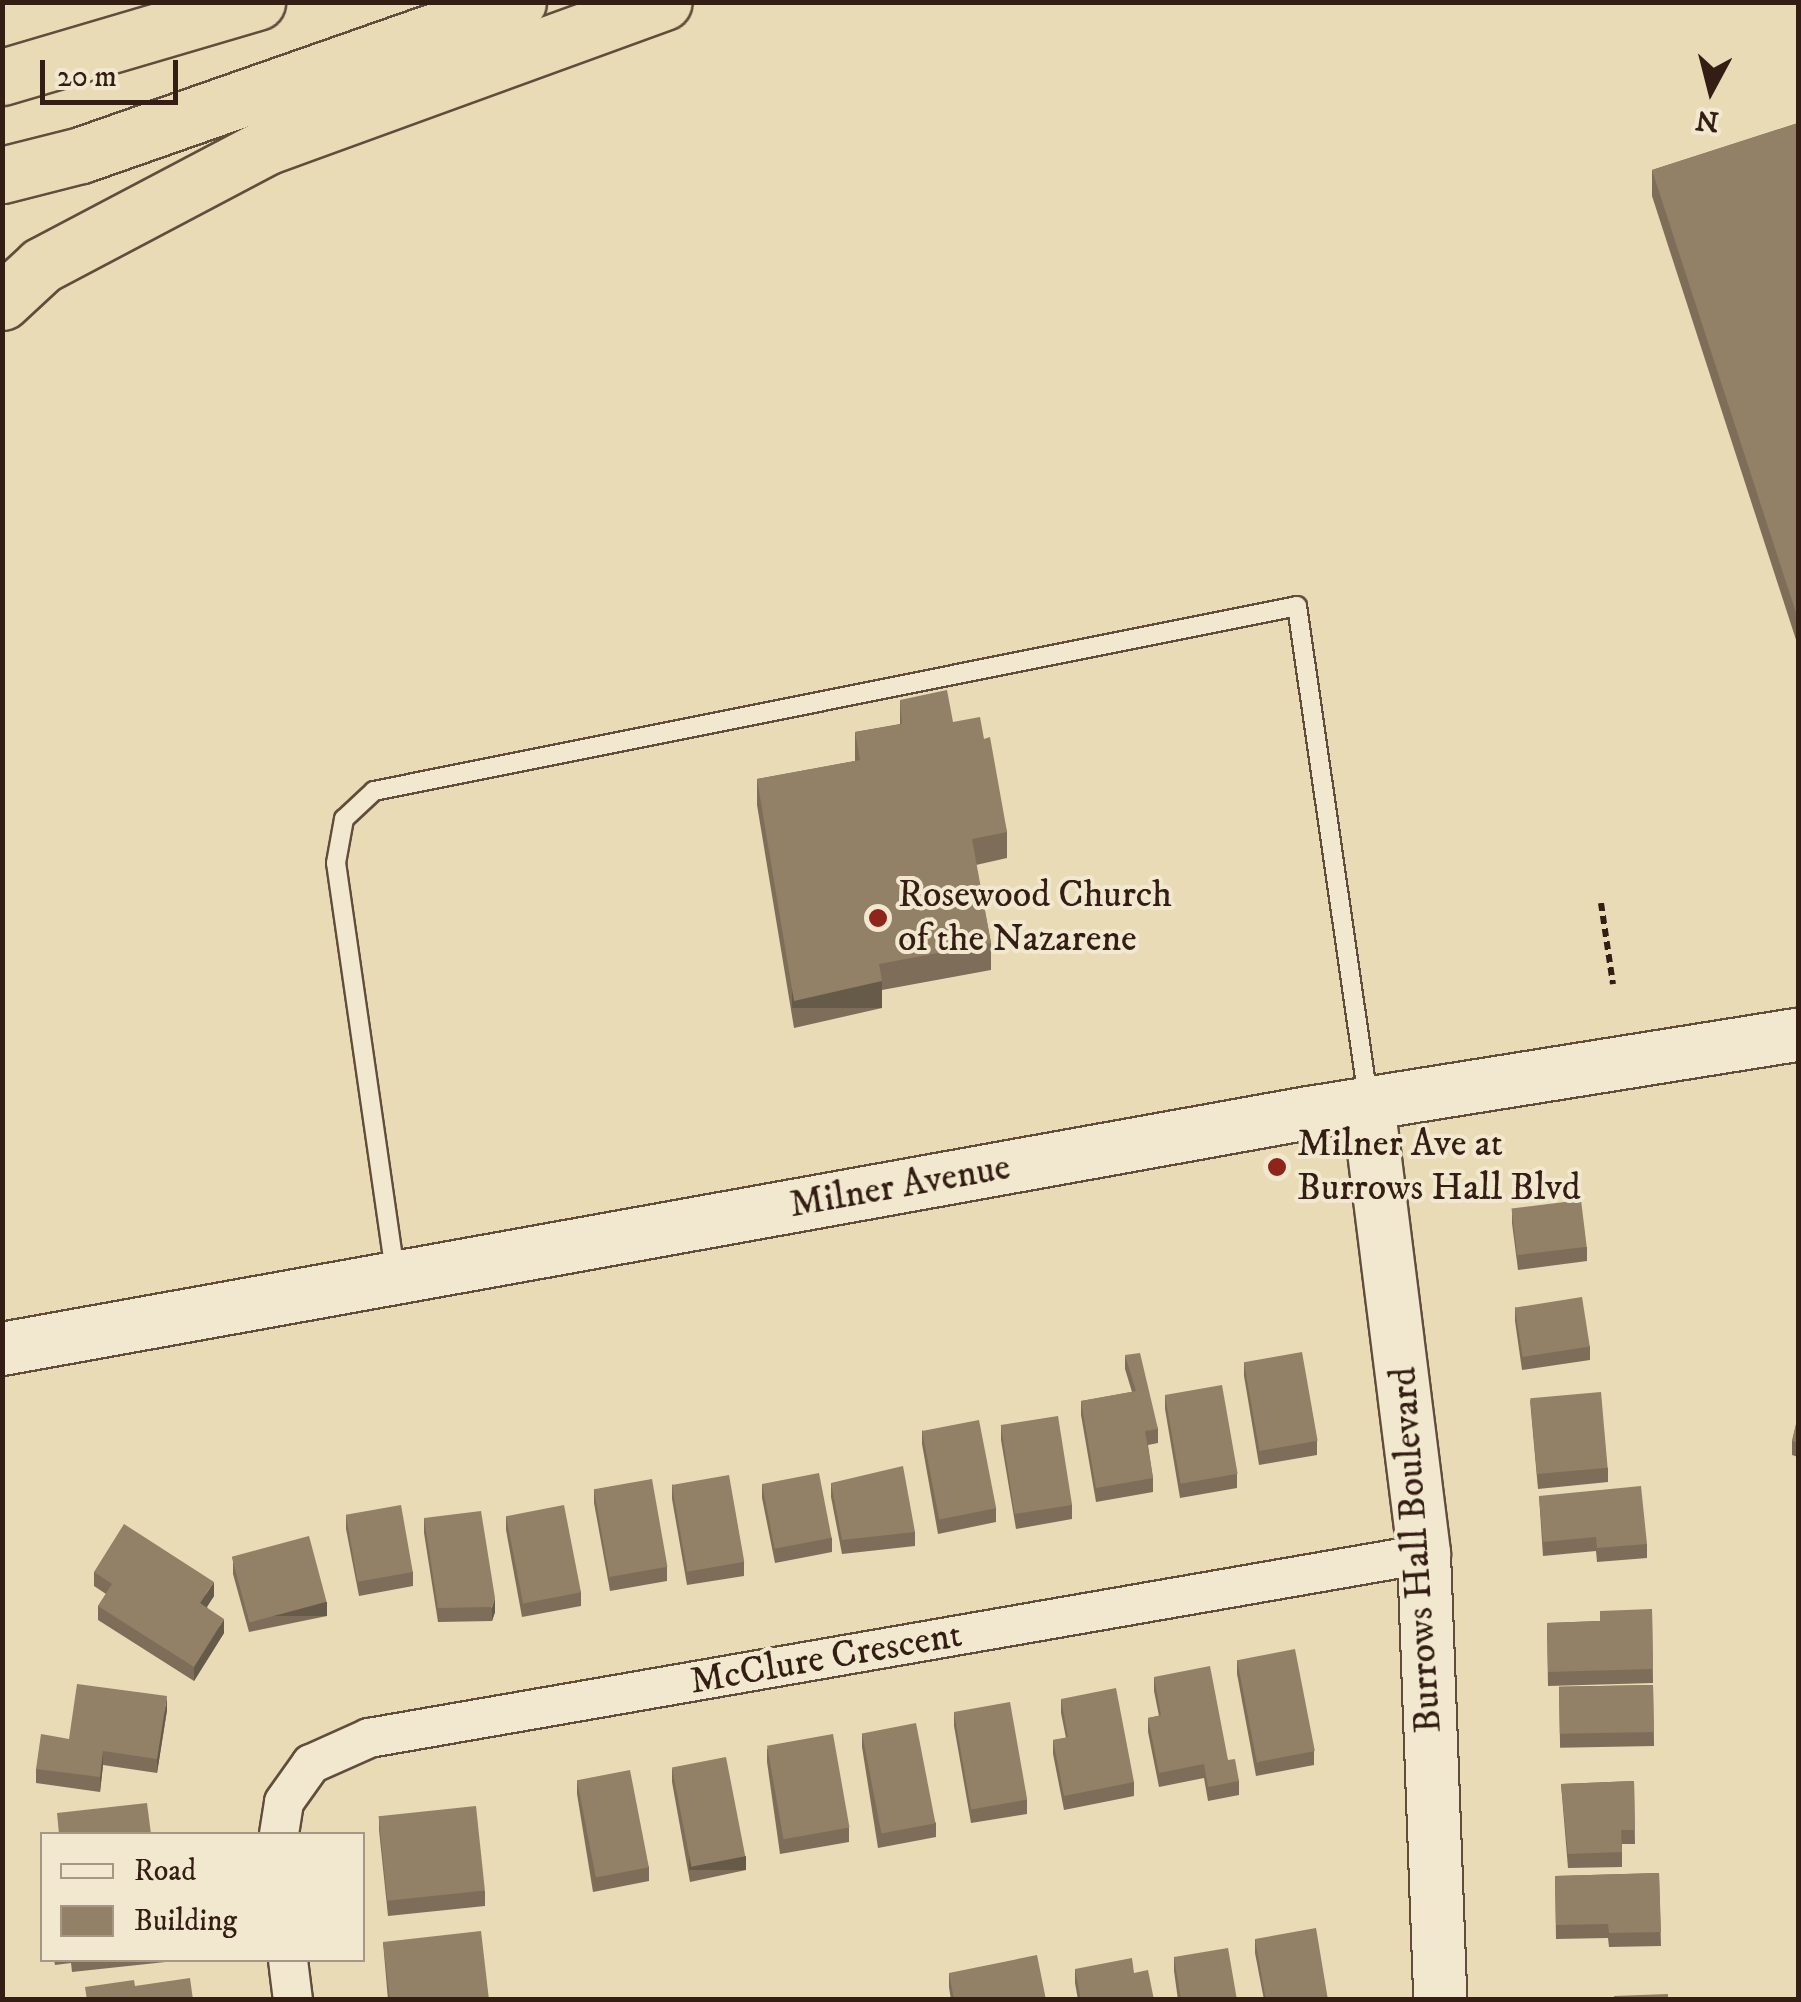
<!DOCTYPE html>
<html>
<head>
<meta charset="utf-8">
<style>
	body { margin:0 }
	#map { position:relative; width:1801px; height:2002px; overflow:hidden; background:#e9dbb5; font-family:"IM FELL DW Pica",serif }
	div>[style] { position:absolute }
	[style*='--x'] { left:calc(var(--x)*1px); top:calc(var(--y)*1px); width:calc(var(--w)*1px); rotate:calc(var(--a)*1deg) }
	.path>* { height:6px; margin-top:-3px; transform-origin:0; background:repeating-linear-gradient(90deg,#341e13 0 8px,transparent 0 13px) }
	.roads { filter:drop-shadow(2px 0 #614d3c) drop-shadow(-2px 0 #614d3c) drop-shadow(0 2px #614d3c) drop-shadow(0 -2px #614d3c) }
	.lane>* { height:18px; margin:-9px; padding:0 9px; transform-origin:9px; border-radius:9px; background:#f1e8cf }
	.street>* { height:38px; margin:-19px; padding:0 19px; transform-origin:19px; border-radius:19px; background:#f1e8cf }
	.secondary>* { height:52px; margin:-26px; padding:0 26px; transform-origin:26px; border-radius:26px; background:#f1e8cf }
	.highway>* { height:55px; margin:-27.5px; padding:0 27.5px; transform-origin:27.5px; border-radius:27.5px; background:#e9dbb5 }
	.wall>* { inset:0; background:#7e6e59; transform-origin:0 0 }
	.shaded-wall>* { inset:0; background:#665a48; transform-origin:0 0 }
	.building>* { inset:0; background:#928067; transform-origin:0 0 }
	.dots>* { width:28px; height:28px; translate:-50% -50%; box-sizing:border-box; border:5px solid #f1e8cf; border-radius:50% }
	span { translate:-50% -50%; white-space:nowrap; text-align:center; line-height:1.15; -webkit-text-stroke:8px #f1e8cf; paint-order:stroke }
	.poi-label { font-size:38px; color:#341e13 }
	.left { translate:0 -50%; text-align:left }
	.street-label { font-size:38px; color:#341e13 }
	.frame { position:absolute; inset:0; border:5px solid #341e13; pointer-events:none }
	.legend { position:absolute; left:40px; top:1832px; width:325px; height:130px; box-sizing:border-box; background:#f1e8cf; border:2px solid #a59784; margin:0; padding:12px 18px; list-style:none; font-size:30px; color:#341e13 }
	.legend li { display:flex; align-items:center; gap:20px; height:50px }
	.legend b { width:50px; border:2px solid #a59784 }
	.north { position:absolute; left:1661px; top:40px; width:100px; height:100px; -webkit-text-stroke:8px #f1e8cf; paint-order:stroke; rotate:187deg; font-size:28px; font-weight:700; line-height:40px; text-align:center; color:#341e13 }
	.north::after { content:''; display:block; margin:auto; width:35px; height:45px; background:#341e13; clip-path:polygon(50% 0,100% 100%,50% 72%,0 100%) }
	.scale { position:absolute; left:40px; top:60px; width:138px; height:45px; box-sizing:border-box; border:5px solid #341e13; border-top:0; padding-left:12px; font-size:30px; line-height:35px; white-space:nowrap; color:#341e13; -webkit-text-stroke:8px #f1e8cf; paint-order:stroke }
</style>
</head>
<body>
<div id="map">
	<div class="path">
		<div style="--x:1601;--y:903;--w:82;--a:81.6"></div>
	</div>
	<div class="roads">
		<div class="lane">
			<div style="--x:395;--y:1272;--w:413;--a:-98.2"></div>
			<div style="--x:336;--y:863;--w:45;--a:-79.7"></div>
			<div style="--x:344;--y:819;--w:41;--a:-43"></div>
			<div style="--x:374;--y:791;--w:941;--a:-11.33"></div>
			<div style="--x:1297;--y:606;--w:498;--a:81.8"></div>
		</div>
		<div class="street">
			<div style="--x:279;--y:1834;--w:32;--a:-81"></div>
			<div style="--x:284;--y:1802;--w:47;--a:-54.6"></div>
			<div style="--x:311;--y:1764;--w:64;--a:-24.1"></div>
			<div style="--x:369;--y:1738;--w:1071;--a:-9.89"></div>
			<div style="--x:288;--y:1960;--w:40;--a:82.9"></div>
		</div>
		<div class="secondary">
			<div style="--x:1368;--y:1103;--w:454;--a:82.9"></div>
			<div style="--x:1424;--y:1554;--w:446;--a:87.9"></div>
			<div style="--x:2;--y:1349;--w:1328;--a:-10.24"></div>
			<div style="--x:1309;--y:1113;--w:495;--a:-9.1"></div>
		</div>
		<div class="highway">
			<div style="--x:2;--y:77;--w:266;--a:-16.4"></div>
			<div style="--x:2;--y:175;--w:81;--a:-14.2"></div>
			<div style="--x:81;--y:155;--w:463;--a:-19.3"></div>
			<div style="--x:2;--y:302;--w:54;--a:-42.8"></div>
			<div style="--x:42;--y:265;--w:255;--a:-27.8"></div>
			<div style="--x:268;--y:146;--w:421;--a:-20"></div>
		</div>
	</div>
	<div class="wall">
		<div style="clip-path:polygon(1798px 123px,1798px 646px,1652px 196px,1652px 170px)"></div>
		<div style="clip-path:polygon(900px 700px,953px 722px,984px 739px,1007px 832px,1007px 858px,976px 865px,991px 943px,991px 970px,882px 990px,882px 1008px,794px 1028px,757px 805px,757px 779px,855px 761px,855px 732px,900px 724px)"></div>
		<div style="clip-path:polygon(1512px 1209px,1587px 1247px,1587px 1261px,1518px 1270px,1512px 1223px)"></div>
		<div style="clip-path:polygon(1515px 1307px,1590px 1346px,1590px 1360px,1522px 1370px,1515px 1321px)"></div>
		<div style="clip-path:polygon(1125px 1355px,1158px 1429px,1158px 1443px,1148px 1445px,1153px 1478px,1153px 1492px,1096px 1502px,1081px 1415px,1081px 1401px,1132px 1392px,1125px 1369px)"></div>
		<div style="clip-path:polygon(1244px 1362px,1317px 1441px,1317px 1455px,1259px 1465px,1244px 1376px)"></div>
		<div style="clip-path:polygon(1165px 1395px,1237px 1474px,1237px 1488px,1180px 1498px,1165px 1409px)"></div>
		<div style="clip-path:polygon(1530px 1400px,1608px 1468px,1608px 1482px,1538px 1489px)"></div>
		<div style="clip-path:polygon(1798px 1416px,1798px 1457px,1792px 1455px,1792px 1441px)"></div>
		<div style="clip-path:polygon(1001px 1426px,1072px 1505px,1072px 1519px,1016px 1529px,1001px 1440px)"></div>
		<div style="clip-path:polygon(922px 1430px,996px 1508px,996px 1522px,938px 1534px,922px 1444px)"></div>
		<div style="clip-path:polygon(831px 1483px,915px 1532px,915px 1546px,842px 1554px,831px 1497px)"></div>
		<div style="clip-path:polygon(672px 1484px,744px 1562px,744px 1576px,687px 1585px,672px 1499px)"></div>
		<div style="clip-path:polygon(762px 1484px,832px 1538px,832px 1552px,775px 1563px,762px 1498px)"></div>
		<div style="clip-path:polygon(594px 1489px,667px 1567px,667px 1581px,610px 1591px,594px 1503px)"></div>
		<div style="clip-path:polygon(1539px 1496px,1647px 1544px,1647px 1558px,1597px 1562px,1596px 1551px,1543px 1556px)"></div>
		<div style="clip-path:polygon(346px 1515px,413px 1572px,413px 1586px,359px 1596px,346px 1529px)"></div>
		<div style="clip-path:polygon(506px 1516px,581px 1592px,581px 1606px,522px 1617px,506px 1530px)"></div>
		<div style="clip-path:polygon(424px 1518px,495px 1612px,492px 1621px,438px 1622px,424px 1533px)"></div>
		<div style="clip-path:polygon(233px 1560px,327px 1616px,249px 1632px,233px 1574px)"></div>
		<div style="clip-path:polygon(94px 1572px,214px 1596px,207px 1607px,224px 1633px,194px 1681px,98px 1620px,98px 1606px,106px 1594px,94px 1586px)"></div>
		<div style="clip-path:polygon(1652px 1609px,1653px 1683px,1548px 1686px,1547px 1623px,1600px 1621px)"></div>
		<div style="clip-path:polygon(1237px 1660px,1314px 1751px,1314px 1765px,1256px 1776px,1237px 1674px)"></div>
		<div style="clip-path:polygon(1154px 1677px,1228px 1760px,1239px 1781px,1239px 1795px,1208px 1801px,1204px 1778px,1159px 1787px,1148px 1732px,1148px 1718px,1159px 1716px,1154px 1691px)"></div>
		<div style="left:1653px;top:1685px;width:61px;height:94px;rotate:89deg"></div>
		<div style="clip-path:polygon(1061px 1699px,1134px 1782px,1134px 1796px,1064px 1810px,1053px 1754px,1053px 1740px,1066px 1738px,1061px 1713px)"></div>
		<div style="clip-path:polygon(167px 1710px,157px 1773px,103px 1765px,100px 1792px,36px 1783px,36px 1769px,69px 1739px)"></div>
		<div style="clip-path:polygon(954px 1712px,1027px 1800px,1027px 1814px,971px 1823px,954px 1726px)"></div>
		<div style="clip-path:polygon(862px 1733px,936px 1823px,936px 1837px,878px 1848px,862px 1747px)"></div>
		<div style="clip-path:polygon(767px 1748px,849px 1828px,849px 1842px,780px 1854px,767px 1762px)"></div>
		<div style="clip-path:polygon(672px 1768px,746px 1870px,690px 1882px,672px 1782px)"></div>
		<div style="clip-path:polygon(577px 1780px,649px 1867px,649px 1881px,593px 1892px,577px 1794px)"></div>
		<div style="clip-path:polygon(1634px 1781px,1635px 1844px,1622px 1844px,1622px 1867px,1568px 1868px,1561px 1784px)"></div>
		<div style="clip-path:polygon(379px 1816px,485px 1891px,485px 1906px,388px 1916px,379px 1830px)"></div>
		<div style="clip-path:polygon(1659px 1873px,1661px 1946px,1609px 1947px,1608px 1938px,1556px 1939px,1555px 1876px)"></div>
		<div style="clip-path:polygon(1255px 1939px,1328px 2000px,1264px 2000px,1255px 1953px)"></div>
		<div style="clip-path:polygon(383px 1942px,489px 2000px,388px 2000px)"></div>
		<div style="clip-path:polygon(1174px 1957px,1237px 2000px,1178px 2000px,1174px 1971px)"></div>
		<div style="clip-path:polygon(54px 1960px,175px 1960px,175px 1961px,72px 1972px,71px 1963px,55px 1965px)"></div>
		<div style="clip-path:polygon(1075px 1969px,1134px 1973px,1154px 2000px,1078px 2000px,1075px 1983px)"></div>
		<div style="clip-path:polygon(949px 1973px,1046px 2000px,951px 2000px,949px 1987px)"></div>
	</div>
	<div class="shaded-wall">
		<div style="left:882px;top:981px;width:27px;height:90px;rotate:90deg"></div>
		<div style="clip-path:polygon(214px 1582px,214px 1596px,200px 1617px,200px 1603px)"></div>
		<div style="clip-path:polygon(495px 1598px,495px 1612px,492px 1621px,492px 1607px)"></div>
		<div style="left:327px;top:1602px;width:14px;height:80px;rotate:90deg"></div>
		<div style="clip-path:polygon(224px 1619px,224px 1633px,194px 1681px,194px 1667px)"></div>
		<div style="clip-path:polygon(167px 1696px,167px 1710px,157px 1773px,157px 1759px)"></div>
		<div style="clip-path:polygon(103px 1751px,103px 1765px,100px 1792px,100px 1777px)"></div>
		<div style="left:746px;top:1856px;width:14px;height:57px;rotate:90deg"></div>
	</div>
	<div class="building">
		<div style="clip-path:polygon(1798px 123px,1798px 619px,1652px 170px)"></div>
		<div style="clip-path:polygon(947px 690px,953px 722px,980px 717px,984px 739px,990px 737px,1007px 832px,972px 839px,991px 943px,879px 964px,882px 981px,794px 1001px,757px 779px,860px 760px,855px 732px,902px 724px,900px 700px)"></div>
		<div style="left:1581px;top:1200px;width:47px;height:70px;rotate:83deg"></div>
		<div style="left:1582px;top:1297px;width:50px;height:68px;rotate:81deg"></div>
		<div style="left:1302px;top:1352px;width:90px;height:59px;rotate:80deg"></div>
		<div style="clip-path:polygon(1140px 1353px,1158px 1429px,1145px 1431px,1153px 1478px,1096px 1488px,1081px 1401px,1136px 1391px,1125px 1355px)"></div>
		<div style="left:1222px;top:1385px;width:90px;height:58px;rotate:80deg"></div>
		<div style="left:1601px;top:1392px;width:76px;height:71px;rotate:85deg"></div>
		<div style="left:1058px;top:1416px;width:90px;height:58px;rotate:81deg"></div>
		<div style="clip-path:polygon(1798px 1416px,1798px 1443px,1792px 1441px)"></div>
		<div style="left:979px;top:1420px;width:90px;height:58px;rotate:79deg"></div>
		<div style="clip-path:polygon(903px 1466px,915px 1532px,842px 1540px,831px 1483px)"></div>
		<div style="left:819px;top:1473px;width:66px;height:58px;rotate:79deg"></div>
		<div style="left:729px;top:1475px;width:88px;height:58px;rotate:80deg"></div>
		<div style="left:652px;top:1479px;width:89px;height:59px;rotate:80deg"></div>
		<div style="clip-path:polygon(1641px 1486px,1647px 1544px,1597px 1548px,1596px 1537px,1543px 1542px,1539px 1496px)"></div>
		<div style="left:401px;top:1505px;width:68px;height:56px;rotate:80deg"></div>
		<div style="left:564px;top:1505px;width:89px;height:59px;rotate:79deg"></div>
		<div style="clip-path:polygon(481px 1511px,495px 1598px,492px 1607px,438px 1608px,424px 1518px)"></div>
		<div style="clip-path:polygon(124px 1524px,214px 1582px,200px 1603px,224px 1619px,194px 1667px,98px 1606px,112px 1584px,94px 1572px)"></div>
		<div style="left:309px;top:1536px;width:68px;height:80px;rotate:75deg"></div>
		<div style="clip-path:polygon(1652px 1609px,1653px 1669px,1548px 1672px,1547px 1623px,1600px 1621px,1600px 1611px)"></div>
		<div style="left:1295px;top:1649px;width:104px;height:59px;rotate:79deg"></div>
		<div style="clip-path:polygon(1210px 1666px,1228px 1760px,1235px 1759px,1239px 1781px,1208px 1787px,1204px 1764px,1159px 1773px,1148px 1718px,1161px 1715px,1154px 1677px)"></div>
		<div style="clip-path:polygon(77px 1684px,167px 1696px,157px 1759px,103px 1751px,100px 1777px,36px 1769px,41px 1734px,69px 1739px)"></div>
		<div style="left:1653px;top:1685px;width:47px;height:94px;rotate:89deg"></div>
		<div style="clip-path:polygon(1116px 1688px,1134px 1782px,1064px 1796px,1053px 1740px,1068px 1737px,1061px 1699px)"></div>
		<div style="left:1010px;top:1702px;width:99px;height:57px;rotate:80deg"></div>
		<div style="left:916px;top:1723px;width:102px;height:55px;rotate:79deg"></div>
		<div style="left:833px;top:1734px;width:95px;height:67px;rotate:80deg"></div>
		<div style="left:726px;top:1757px;width:101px;height:55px;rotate:79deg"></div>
		<div style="left:630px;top:1770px;width:99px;height:54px;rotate:79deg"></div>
		<div style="clip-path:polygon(1634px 1781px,1635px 1830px,1621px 1830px,1622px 1852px,1568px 1854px,1561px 1784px)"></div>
		<div style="clip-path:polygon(147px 1803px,151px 1834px,59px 1834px,57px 1813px)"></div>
		<div style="left:476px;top:1806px;width:85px;height:98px;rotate:84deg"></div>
		<div style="clip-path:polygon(1659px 1873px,1661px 1932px,1609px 1933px,1608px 1924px,1556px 1925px,1555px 1876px)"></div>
		<div style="clip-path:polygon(1316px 1928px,1328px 2000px,1266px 2000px,1255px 1939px)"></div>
		<div style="clip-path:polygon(481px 1931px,489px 2000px,390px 2000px,383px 1942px)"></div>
		<div style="clip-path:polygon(1228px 1948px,1237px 2000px,1181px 2000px,1174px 1957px)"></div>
		<div style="clip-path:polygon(1037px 1955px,1046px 2000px,954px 2000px,949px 1973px)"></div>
		<div style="clip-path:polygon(1132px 1958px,1134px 1973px,1148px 1970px,1154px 2000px,1081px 2000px,1075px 1969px)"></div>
		<div style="clip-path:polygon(190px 1978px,193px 2000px,87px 2000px,85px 1987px,134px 1980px,135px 1986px)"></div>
		<div style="clip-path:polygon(1668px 1994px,1668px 2000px,1614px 2000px,1614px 1996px)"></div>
	</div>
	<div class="dots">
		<div style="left:878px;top:918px;background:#8f2418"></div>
		<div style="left:1277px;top:1167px;background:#8f2418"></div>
	</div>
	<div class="poi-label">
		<span class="left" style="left:898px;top:918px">Rosewood Church<br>of the Nazarene</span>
		<span class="left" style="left:1297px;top:1167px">Milner Ave at<br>Burrows Hall Blvd</span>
	</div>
	<div class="street-label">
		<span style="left:900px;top:1187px;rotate:-10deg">Milner Avenue</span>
		<span style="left:1417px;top:1550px;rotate:-94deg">Burrows Hall Boulevard</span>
		<span style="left:826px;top:1659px;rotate:-10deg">McClure Crescent</span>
	</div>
	<div class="frame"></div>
	<ul class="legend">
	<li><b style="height:12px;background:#f1e8cf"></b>Road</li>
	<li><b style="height:28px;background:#928067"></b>Building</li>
	</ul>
	<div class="north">N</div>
	<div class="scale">20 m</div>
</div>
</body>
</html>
